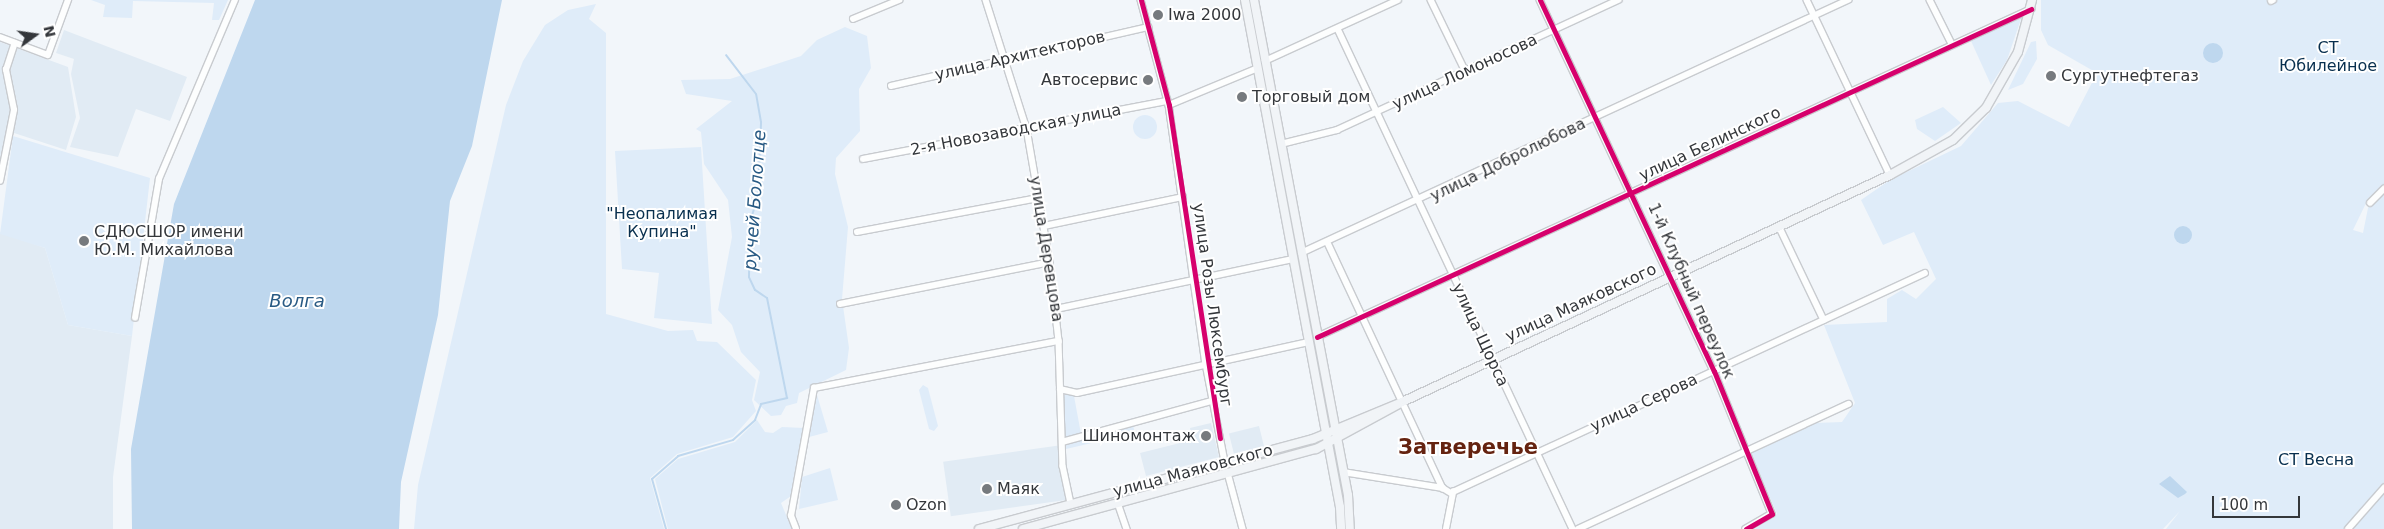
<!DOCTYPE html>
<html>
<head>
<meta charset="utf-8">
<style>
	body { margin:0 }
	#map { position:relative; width:2384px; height:529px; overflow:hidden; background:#f2f6fa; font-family:"DejaVu Sans",sans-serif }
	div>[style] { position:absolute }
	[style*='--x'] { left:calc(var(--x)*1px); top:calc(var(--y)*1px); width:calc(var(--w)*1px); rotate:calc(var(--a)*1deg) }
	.built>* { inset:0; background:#e1ebf4; transform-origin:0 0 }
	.green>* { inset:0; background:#dfecf9 }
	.round { border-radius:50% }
	.water>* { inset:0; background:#bed7ee }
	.stream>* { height:2px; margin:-1px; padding:0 1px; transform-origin:1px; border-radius:1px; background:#bed7ee }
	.roads { filter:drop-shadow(1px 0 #c8cbcf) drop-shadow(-1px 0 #c8cbcf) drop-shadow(0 1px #c8cbcf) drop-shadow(0 -1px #c8cbcf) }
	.minor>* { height:5.5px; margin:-2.75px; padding:0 2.75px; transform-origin:2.75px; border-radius:2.75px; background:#fdfefe }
	.major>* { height:8px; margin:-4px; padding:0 4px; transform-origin:4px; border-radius:4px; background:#f1f4f7 }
	.cycleway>* { height:5px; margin:-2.5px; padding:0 2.5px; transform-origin:2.5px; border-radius:2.5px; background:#d6006c }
	.dots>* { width:14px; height:14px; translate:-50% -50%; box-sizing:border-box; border:2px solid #fff; border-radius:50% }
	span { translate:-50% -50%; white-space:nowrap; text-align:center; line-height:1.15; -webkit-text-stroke:4px #fff; paint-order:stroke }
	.poi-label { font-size:16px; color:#34373b }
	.left { translate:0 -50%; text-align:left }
	.right { translate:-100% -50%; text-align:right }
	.park-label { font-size:16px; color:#082f4e }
	.street-label { font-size:16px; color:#34373b }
	.water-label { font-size:18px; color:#285a84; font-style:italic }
	.district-label { font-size:21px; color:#652310; font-weight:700 }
	.north { position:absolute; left:10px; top:10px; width:50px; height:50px; -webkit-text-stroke:4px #fff; paint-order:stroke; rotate:76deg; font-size:14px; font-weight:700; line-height:20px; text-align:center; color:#34373b }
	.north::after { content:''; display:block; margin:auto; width:18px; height:22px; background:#34373b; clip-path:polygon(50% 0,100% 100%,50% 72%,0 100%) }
	.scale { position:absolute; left:2212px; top:496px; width:88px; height:22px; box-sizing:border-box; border:2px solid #34373b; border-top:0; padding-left:6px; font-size:15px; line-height:18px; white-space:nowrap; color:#34373b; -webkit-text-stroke:4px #fff; paint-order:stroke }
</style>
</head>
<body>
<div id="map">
	<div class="built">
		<div style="clip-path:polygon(64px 30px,187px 77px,170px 121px,136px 109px,118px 157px,70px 147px,80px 118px,71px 74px,74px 59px,56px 53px)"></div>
		<div style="clip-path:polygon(0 42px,68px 67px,76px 117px,66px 150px,8px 131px,0 157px)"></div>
		<div style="clip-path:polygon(0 232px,45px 248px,68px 325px,132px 336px,113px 477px,113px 529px,0 529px)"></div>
		<div style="clip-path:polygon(1211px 423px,1219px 457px,1146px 476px,1140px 453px,1192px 440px,1190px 428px)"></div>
		<div style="left:1259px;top:426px;width:21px;height:31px;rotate:76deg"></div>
		<div style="left:1062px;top:445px;width:55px;height:120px;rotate:82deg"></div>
	</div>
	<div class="green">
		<div style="clip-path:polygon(91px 0,228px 0,219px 20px,212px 20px,214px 3px,133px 1px,132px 18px,103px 17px,105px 5px)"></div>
		<div style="clip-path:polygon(2041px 0,2384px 0,2384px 184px,2368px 199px,2353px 230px,2363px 233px,2368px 208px,2384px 192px,2384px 529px,2166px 529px,2180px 511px,2163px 529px,1755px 529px,1777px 514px,1751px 453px,1815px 423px,1842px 422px,1855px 403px,1824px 325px,1887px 322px,1887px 299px,1902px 290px,1916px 299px,1936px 279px,1914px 232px,1883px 245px,1861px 200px,1890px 180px,1961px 146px,1998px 103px,2018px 101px,2069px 127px,2097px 73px,2048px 45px,2041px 30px)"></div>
		<div style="clip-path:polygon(596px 4px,589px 19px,606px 33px,606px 314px,668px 331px,693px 330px,697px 341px,717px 342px,756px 380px,752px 400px,756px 411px,733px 437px,677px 454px,650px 478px,664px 529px,414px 529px,418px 485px,506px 105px,523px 61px,545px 25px,568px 10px)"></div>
		<div style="clip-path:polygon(2022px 16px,2007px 60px,1991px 85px,1971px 41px)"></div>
		<div style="clip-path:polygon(845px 27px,867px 36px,871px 68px,859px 89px,860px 131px,836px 158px,835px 174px,848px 227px,842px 299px,849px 348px,846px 370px,799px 393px,797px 403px,786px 406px,781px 415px,771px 416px,754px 400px,760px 372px,741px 352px,732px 325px,718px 310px,732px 237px,728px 200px,704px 164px,701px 132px,696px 129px,732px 101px,686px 94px,681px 80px,730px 79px,801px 56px,817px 40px)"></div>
		<div style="clip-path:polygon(2036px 41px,2037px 59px,2023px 84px,2008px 90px,2031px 42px)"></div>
		<div style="clip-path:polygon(1943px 107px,1961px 123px,1935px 141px,1917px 129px,1915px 120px)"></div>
		<div class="round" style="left:1133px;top:115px;width:24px;height:24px"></div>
		<div style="clip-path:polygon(13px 136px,150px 178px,132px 336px,68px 325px,45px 248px,0 234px)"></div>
		<div style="clip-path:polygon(701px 147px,712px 324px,654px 318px,659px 273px,622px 269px,615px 151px)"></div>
		<div style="clip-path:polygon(923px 385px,928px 388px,938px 426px,934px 431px,929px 429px,919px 390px)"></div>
		<div style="clip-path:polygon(1067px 393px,1074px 396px,1081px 434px,1065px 439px,1063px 396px)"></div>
		<div style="clip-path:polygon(817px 395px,828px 432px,809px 437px)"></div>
		<div style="clip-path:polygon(757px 420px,765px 432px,773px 433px,782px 427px,804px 428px,791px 496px,781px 503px,792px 529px,668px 529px,655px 479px,678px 459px,735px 442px)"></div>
		<div style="clip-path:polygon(1132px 422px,1135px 433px,1066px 449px,1064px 443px)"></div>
		<div style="clip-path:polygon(830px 468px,838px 500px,799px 509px,802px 477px)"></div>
	</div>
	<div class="water">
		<div style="clip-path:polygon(255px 0,502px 0,472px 146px,450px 201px,438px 315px,401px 482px,399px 529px,132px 529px,131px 449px,174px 204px)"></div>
		<div class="round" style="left:2203px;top:43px;width:20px;height:20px"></div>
		<div class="round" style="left:2174px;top:226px;width:18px;height:18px"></div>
		<div style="clip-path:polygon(2170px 476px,2187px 492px,2185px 494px,2178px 498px,2159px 484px)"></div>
	</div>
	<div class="stream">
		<div style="--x:666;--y:529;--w:52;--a:-105.6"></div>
		<div style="--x:652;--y:479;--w:35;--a:-41"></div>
		<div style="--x:678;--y:456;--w:57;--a:-16.2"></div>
		<div style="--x:733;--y:440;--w:30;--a:-42"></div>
		<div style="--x:755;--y:420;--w:17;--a:-69"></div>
		<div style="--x:761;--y:404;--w:27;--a:-13"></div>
		<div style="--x:787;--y:398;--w:102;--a:-101.3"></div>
		<div style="--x:767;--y:298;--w:14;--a:-146"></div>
		<div style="--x:755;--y:290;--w:14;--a:-115"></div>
		<div style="--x:749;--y:277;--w:55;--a:-89"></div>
		<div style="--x:750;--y:222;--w:28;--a:-73"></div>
		<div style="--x:758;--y:195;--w:73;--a:-87.6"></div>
		<div style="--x:761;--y:122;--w:28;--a:-100"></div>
		<div style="--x:756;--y:94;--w:49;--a:-127.6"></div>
	</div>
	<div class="roads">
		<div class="minor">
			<div style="--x:986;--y:0;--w:135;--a:72.4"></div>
			<div style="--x:1027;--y:129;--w:135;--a:80.2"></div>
			<div style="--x:1050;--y:262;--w:80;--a:83.5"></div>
			<div style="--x:1059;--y:341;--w:125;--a:88.2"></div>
			<div style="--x:1063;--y:466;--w:39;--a:78"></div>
			<div style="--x:1141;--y:0;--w:109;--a:75.1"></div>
			<div style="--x:1169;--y:105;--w:262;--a:81.9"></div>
			<div style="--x:1206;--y:364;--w:100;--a:79"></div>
			<div style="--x:1431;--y:0;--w:80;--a:64.1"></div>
			<div style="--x:1540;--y:0;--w:410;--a:64.9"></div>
			<div style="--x:1714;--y:371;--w:154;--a:67.9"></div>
			<div style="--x:1772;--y:514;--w:30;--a:150"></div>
			<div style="--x:1807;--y:0;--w:194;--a:64.6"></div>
			<div style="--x:1930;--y:0;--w:49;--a:63.4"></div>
			<div style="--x:2271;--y:1;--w:2;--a:-27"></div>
			<div style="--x:853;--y:19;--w:50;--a:-22.4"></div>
			<div style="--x:1338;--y:29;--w:552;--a:64.83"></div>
			<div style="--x:0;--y:37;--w:51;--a:20.6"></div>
			<div style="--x:48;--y:55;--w:59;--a:-70"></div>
			<div style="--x:1265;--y:61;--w:146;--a:-24.6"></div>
			<div style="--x:891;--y:86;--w:264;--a:-12.9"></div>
			<div style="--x:1169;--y:105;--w:96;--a:-22.6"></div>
			<div style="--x:1281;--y:144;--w:58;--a:-14"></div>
			<div style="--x:1337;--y:130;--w:310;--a:-24.8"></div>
			<div style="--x:863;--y:159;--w:310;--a:-10.8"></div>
			<div style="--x:0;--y:181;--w:72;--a:-78.8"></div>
			<div style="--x:14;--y:110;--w:41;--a:-101.3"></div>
			<div style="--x:6;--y:70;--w:28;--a:-72"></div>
			<div style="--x:2370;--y:203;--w:20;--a:-45"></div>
			<div style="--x:1044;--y:226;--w:142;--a:-11.8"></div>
			<div style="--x:1779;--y:226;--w:104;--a:64.4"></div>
			<div style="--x:857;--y:232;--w:184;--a:-10.6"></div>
			<div style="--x:1328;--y:243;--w:271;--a:64.9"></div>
			<div style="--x:1443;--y:488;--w:9;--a:32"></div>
			<div style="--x:1301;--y:253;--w:603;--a:-24.82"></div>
			<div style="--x:840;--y:304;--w:214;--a:-11.3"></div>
			<div style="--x:1056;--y:309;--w:243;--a:-11.9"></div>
			<div style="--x:135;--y:318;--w:141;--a:-80.2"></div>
			<div style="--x:159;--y:179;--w:194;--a:-67"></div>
			<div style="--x:1317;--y:337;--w:786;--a:-24.67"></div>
			<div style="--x:1060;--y:389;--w:17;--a:13"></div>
			<div style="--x:1077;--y:393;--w:238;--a:-12.4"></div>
			<div style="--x:1062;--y:442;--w:156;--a:-15.3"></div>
			<div style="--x:1343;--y:472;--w:101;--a:9.1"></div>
			<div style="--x:1228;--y:473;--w:58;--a:75"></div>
			<div style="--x:1118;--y:503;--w:28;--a:71"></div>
			<div style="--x:796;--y:529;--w:14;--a:-111"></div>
			<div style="--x:791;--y:516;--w:130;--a:-79.8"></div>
			<div style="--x:814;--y:388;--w:249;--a:-10.9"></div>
			<div style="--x:1446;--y:529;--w:38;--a:-79"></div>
			<div style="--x:1453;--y:492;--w:520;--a:-24.89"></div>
			<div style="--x:1578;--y:529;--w:298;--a:-24.8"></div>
			<div style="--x:2348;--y:529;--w:55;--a:-48.7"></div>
		</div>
		<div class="major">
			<div style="--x:1245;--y:0;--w:516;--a:79.39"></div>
			<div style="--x:1340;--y:507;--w:22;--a:87"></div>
			<div style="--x:1254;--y:0;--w:504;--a:79.25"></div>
			<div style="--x:1348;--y:495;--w:34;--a:87"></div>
			<div style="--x:979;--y:529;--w:346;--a:-15.1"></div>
			<div style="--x:1313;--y:439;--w:96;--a:-22.6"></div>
			<div style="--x:1402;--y:402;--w:538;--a:-24.95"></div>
			<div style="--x:1890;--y:175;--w:72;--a:-29.1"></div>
			<div style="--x:1953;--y:140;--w:46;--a:-44.1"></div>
			<div style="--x:1986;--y:108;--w:64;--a:-60.3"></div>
			<div style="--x:2018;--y:52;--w:54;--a:-74.9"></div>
			<div style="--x:1023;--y:529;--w:304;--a:-15.3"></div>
			<div style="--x:1316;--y:449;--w:94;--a:-28.5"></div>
		</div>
	</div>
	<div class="cycleway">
		<div style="--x:1141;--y:0;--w:109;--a:75.1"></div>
		<div style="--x:1169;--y:105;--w:337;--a:81.3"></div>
		<div style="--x:1540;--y:0;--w:410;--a:64.9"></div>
		<div style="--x:1714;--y:371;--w:154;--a:67.9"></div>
		<div style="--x:1772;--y:514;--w:30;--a:150"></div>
		<div style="--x:1317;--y:337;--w:786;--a:-24.67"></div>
	</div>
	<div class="dots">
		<div style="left:1158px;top:15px;background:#767a7e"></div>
		<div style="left:2051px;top:76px;background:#767a7e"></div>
		<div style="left:1148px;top:80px;background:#767a7e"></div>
		<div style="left:1242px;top:97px;background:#767a7e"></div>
		<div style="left:84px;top:241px;background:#767a7e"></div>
		<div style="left:1206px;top:436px;background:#767a7e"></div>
		<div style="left:987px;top:489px;background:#767a7e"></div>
		<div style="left:896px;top:505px;background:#767a7e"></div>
	</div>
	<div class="poi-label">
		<span class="left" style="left:1168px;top:15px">Iwa 2000</span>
		<span class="left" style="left:2061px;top:76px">Сургутнефтегаз</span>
		<span class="right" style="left:1138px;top:80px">Автосервис</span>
		<span class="left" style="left:1252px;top:97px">Торговый дом</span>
		<span class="left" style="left:94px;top:241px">СДЮСШОР имени<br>Ю.М. Михайлова</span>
		<span class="right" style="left:1196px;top:436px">Шиномонтаж</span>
		<span class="left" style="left:997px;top:489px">Маяк</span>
		<span class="left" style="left:906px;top:505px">Ozon</span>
	</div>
	<div class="park-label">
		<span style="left:2328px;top:57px">СТ<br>Юбилейное</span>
		<span style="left:662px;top:223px">"Неопалимая<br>Купина"</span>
		<span style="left:2316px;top:460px">СТ Весна</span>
	</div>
	<div class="street-label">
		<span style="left:1020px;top:56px;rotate:-13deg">улица Архитекторов</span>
		<span style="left:1465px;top:72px;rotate:-25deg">улица Ломоносова</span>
		<span style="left:1016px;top:130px;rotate:-11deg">2-я Новозаводская улица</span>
		<span style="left:1710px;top:144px;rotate:-25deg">улица Белинского</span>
		<span style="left:1508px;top:160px;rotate:-26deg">улица Добролюбова</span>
		<span style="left:1046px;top:249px;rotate:81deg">улица Деревцова</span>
		<span style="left:1691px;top:291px;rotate:66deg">1-й Клубный переулок</span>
		<span style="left:1581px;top:303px;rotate:-25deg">улица Маяковского</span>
		<span style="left:1212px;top:305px;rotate:82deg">улица Розы Люксембург</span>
		<span style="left:1480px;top:335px;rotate:65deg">улица Щорса</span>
		<span style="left:1644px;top:403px;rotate:-25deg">улица Серова</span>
		<span style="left:1193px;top:471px;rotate:-15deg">улица Маяковского</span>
	</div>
	<div class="water-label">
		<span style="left:755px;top:200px;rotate:-86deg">ручей Болотце</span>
		<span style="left:297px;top:301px">Волга</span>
	</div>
	<div class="district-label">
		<span style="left:1468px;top:447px">Затверечье</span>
	</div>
	<div class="north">N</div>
	<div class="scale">100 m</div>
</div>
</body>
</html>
